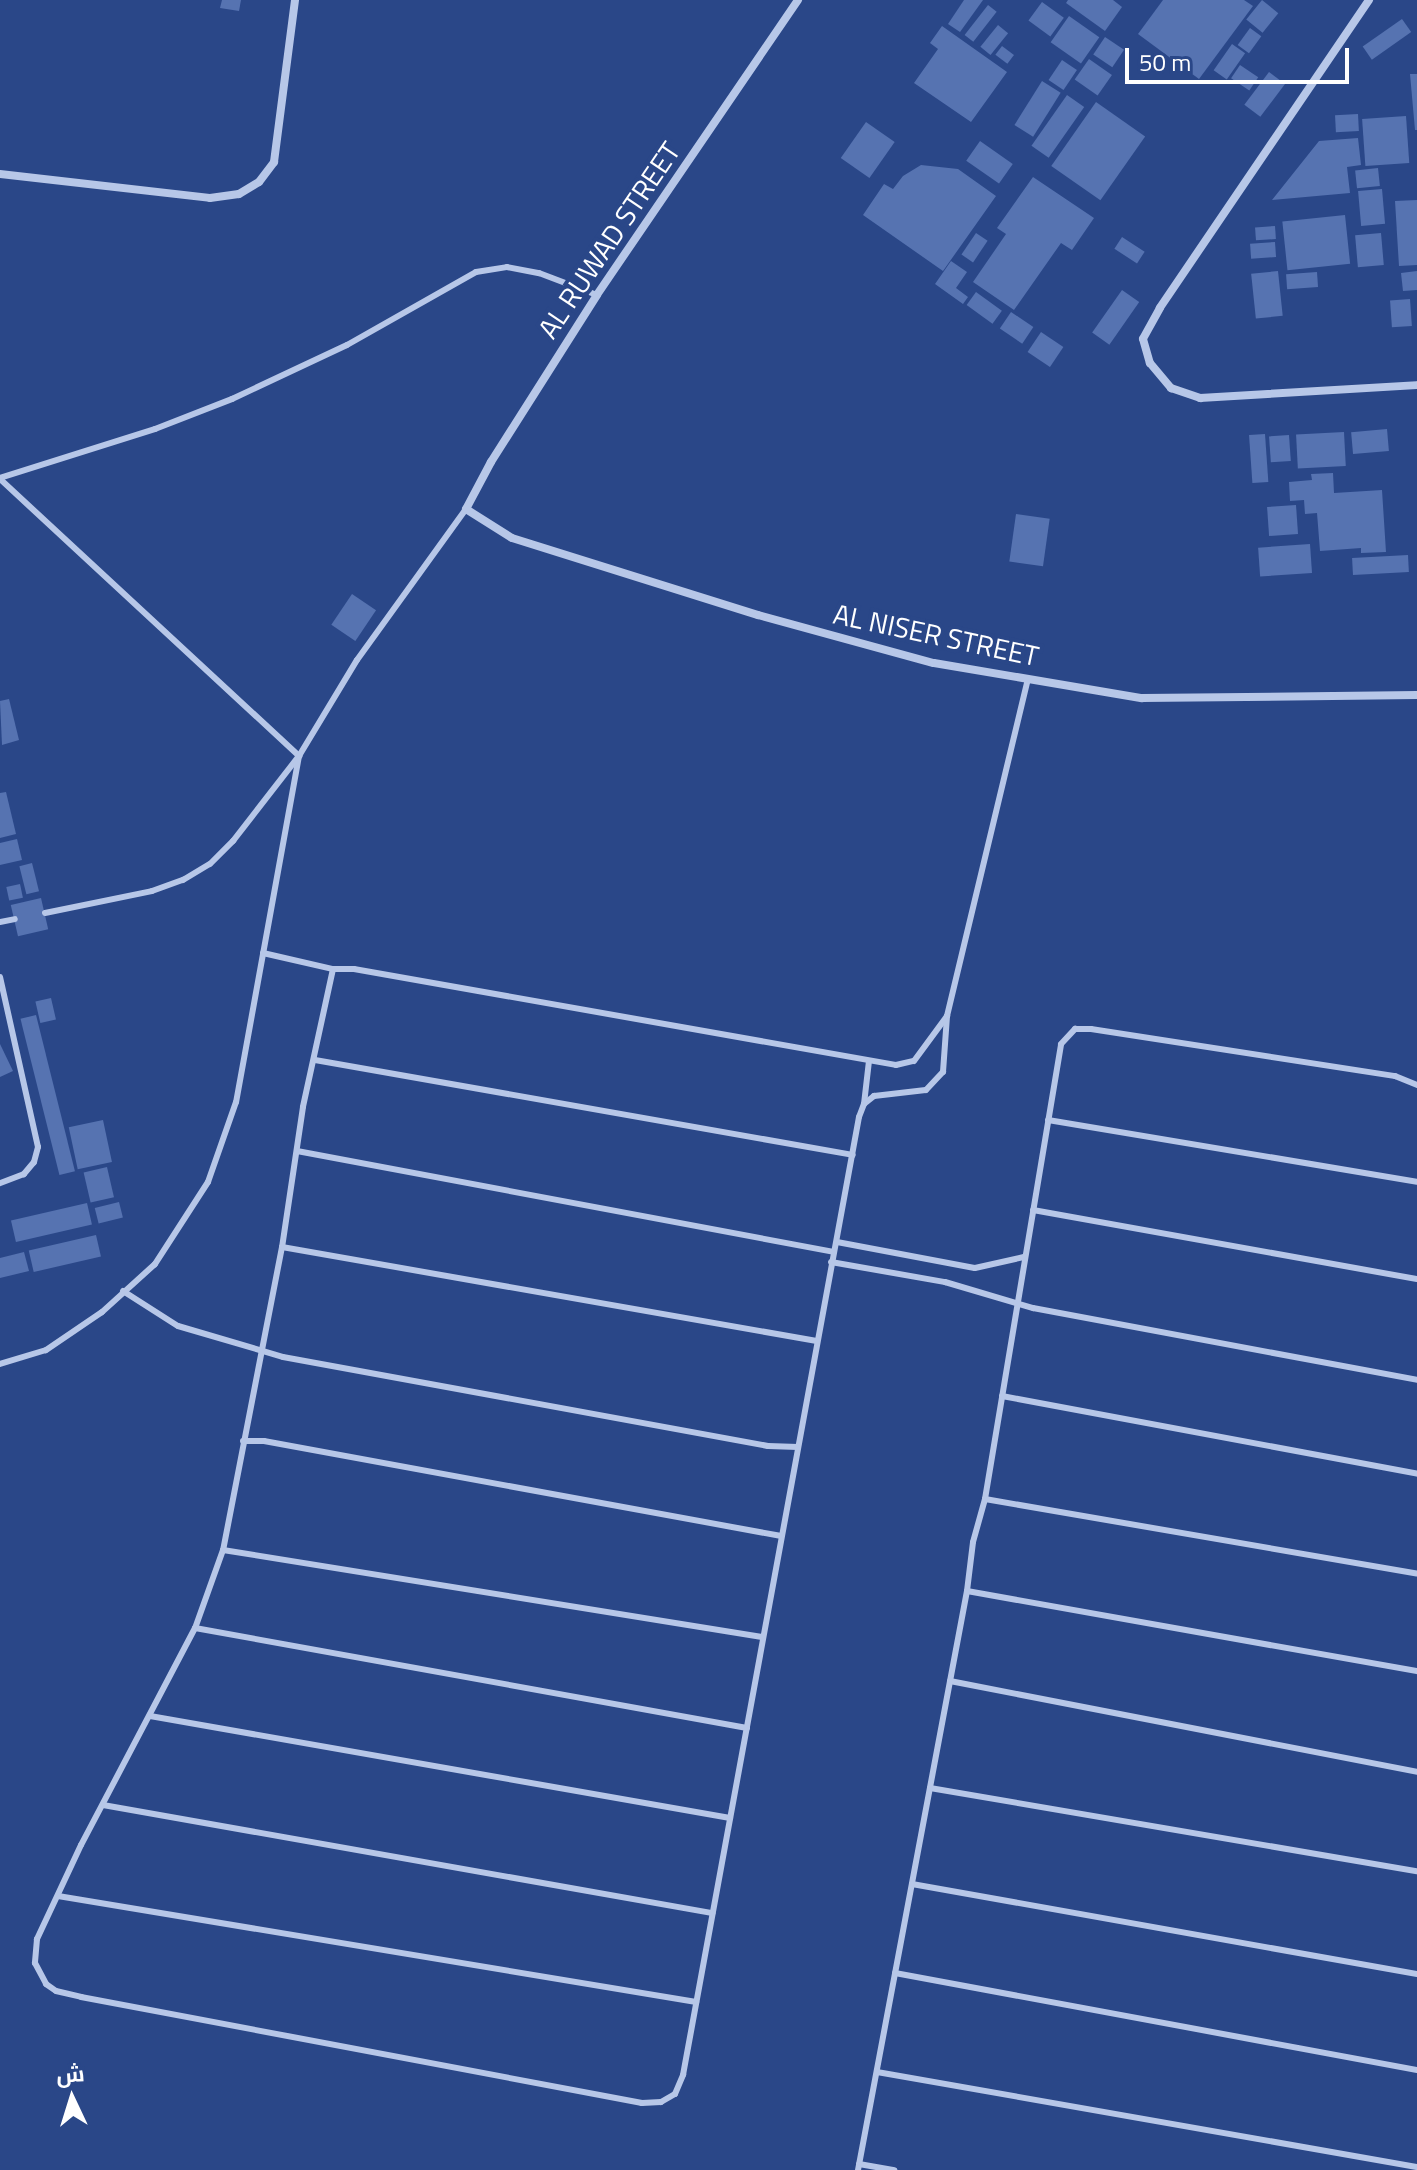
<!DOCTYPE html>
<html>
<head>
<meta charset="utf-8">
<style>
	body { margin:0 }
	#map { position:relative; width:1417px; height:2170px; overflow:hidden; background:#2a4788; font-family:"Titillium Web",Cairo,sans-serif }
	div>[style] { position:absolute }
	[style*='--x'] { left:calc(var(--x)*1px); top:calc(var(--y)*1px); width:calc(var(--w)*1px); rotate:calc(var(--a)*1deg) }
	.building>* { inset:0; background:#5673b1; transform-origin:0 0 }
	.service>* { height:6px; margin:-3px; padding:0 3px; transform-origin:3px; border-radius:3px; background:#b7c7e8 }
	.minor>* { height:8px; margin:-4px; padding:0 4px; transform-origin:4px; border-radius:4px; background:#b7c7e8 }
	span { translate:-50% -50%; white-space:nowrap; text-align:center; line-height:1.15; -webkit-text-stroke:8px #2a4788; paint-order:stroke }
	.street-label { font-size:28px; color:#fff }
	.north { position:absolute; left:32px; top:2058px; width:80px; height:80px; -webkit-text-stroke:6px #2a4788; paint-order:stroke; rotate:356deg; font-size:22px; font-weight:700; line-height:32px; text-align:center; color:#fff }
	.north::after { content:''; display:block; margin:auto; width:28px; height:36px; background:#fff; clip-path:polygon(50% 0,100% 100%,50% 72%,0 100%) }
	.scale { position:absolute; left:1125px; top:48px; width:224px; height:36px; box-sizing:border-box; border:4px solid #fff; border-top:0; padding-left:10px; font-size:24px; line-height:28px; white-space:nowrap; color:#fff; -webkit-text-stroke:6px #2a4788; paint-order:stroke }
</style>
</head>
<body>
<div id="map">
	<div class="building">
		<div style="clip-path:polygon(222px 0,241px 0,239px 11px,220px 8px)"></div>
		<div style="clip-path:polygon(964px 0,983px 0,960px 32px,948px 24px)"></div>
		<div style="clip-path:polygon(1068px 0,1113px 0,1122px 7px,1105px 31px,1066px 3px)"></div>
		<div style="clip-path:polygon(1163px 0,1244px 0,1253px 6px,1199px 79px,1138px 34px)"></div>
		<div style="left:1262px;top:0;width:21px;height:25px;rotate:39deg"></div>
		<div style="left:1042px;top:2px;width:27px;height:23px;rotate:36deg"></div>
		<div style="left:988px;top:5px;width:11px;height:38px;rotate:38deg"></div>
		<div style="left:1069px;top:16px;width:37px;height:32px;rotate:35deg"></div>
		<div style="left:1402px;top:19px;width:16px;height:48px;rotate:55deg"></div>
		<div style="left:998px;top:25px;width:13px;height:28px;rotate:39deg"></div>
		<div style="clip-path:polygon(942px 26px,1007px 72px,971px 122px,914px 83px,938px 49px,930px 43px)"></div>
		<div style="left:1250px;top:28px;width:14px;height:21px;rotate:36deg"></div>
		<div style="left:1105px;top:37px;width:23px;height:21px;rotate:34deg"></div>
		<div style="left:1232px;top:44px;width:16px;height:32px;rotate:35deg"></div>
		<div style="left:1002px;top:46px;width:15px;height:11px;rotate:37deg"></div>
		<div style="left:1089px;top:59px;width:28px;height:25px;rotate:35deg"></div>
		<div style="left:1062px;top:60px;width:18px;height:24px;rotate:34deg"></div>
		<div style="left:1240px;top:65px;width:22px;height:16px;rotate:34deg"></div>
		<div style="left:1269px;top:72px;width:20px;height:41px;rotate:37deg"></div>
		<div style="clip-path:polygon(1410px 74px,1417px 74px,1417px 130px,1415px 130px)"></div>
		<div style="left:1042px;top:81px;width:22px;height:52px;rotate:32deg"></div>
		<div style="left:1067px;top:95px;width:21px;height:62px;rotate:35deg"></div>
		<div style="left:1096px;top:102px;width:60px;height:78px;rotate:35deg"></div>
		<div style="left:1358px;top:114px;width:17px;height:23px;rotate:87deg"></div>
		<div style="left:1406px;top:116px;width:47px;height:44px;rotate:86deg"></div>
		<div style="left:866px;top:122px;width:35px;height:44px;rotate:35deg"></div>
		<div style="clip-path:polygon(1358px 138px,1361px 165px,1347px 167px,1350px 193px,1272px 200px,1319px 141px)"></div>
		<div style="left:980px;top:141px;width:40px;height:24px;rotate:35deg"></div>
		<div style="clip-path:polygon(921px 165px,958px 169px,996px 196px,943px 271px,863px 215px,884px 184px,893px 189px,903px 176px)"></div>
		<div style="left:1378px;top:168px;width:18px;height:23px;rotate:84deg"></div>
		<div style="clip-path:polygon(1033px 177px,1094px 218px,1072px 250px,1061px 243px,1014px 310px,973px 282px,1006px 234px,997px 228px)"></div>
		<div style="left:1382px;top:189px;width:35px;height:24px;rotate:85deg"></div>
		<div style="clip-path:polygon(1417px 200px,1417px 265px,1399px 266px,1395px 201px)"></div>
		<div style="left:1345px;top:215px;width:49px;height:63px;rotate:84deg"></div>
		<div style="left:1275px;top:226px;width:13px;height:20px;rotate:86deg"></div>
		<div style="left:976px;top:233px;width:14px;height:26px;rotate:34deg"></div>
		<div style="left:1381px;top:233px;width:32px;height:26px;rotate:85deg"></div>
		<div style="left:1122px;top:237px;width:27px;height:14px;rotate:33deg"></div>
		<div style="left:1275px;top:242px;width:15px;height:25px;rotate:86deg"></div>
		<div style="clip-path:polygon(951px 261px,967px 272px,956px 288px,968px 297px,963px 304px,935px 284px)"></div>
		<div style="left:1278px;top:271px;width:45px;height:27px;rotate:84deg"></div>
		<div style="clip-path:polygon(1417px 271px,1417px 290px,1403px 291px,1401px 273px)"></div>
		<div style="left:1317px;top:272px;width:15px;height:31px;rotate:86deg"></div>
		<div style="left:1122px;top:290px;width:21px;height:52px;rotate:35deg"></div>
		<div style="left:976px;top:292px;width:32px;height:16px;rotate:36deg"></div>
		<div style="left:1410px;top:299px;width:27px;height:20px;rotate:86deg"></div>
		<div style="left:1011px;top:312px;width:27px;height:20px;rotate:34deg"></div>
		<div style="left:1041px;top:332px;width:27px;height:24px;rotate:34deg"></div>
		<div style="left:1387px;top:429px;width:22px;height:36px;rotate:85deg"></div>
		<div style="left:1344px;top:432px;width:34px;height:48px;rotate:87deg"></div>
		<div style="left:1265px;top:434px;width:48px;height:16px;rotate:86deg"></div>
		<div style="left:1289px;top:435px;width:26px;height:20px;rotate:86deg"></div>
		<div style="clip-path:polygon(1333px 473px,1334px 493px,1382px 490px,1386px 552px,1361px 553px,1361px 548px,1320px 551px,1317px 513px,1305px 514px,1304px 500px,1290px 501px,1289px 482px,1312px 480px,1311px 474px)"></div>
		<div style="left:1296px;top:505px;width:29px;height:29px;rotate:86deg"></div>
		<div style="left:1016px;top:514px;width:34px;height:48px;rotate:8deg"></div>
		<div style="left:1310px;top:544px;width:29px;height:52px;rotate:86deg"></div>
		<div style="left:1408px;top:555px;width:17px;height:56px;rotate:87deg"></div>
		<div style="left:352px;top:594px;width:29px;height:37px;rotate:34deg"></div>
		<div style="clip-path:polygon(9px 699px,19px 740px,2px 745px,0 701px)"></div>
		<div style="clip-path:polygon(6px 792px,16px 834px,0 838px,0 793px)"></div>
		<div style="clip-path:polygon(17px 839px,22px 860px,0 865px,0 843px)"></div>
		<div style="left:32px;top:863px;width:29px;height:13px;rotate:76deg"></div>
		<div style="left:20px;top:884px;width:14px;height:14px;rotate:78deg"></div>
		<div style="left:41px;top:898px;width:32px;height:31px;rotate:77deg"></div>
		<div style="left:51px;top:998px;width:22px;height:16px;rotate:77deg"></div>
		<div style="left:36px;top:1015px;width:161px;height:16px;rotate:76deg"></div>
		<div style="clip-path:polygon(0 1044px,13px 1071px,0 1077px)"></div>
		<div style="left:103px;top:1120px;width:43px;height:35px;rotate:78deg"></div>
		<div style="left:107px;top:1167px;width:31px;height:24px;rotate:77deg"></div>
		<div style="left:119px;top:1202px;width:16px;height:25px;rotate:76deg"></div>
		<div style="left:87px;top:1203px;width:22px;height:78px;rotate:77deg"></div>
		<div style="left:96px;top:1235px;width:22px;height:69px;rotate:77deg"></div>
		<div style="clip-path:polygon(24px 1252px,29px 1271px,0 1278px,0 1258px)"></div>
	</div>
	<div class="service">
		<div style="--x:0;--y:478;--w:163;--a:-17.5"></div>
		<div style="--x:155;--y:429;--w:83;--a:-21.3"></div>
		<div style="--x:232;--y:399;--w:127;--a:-25.2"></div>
		<div style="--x:347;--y:345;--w:148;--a:-29.5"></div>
		<div style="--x:476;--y:272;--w:31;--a:-9"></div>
		<div style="--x:507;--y:267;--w:33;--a:11"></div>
		<div style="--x:539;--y:273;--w:62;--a:20.8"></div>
		<div style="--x:0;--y:479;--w:408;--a:42.8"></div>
		<div style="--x:299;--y:756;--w:352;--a:100.3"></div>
		<div style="--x:236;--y:1102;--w:85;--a:109.3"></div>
		<div style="--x:208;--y:1182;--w:98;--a:122.9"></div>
		<div style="--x:155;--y:1264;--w:72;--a:137.8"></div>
		<div style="--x:102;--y:1312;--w:68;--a:145.8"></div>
		<div style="--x:46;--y:1350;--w:48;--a:163.1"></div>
		<div style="--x:45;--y:913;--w:109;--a:-11.6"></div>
		<div style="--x:152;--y:891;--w:33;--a:-20"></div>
		<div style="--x:183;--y:880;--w:31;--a:-31"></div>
		<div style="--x:210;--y:864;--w:33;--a:-45"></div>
		<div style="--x:233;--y:841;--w:108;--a:-52.2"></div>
		<div style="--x:299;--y:756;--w:112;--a:-58.9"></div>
		<div style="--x:357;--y:660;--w:186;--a:-54.2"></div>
		<div style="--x:0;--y:922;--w:15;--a:-11"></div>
		<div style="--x:263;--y:953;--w:72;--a:12.9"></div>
		<div style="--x:333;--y:969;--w:21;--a:0"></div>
		<div style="--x:354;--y:969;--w:550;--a:10.04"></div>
		<div style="--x:896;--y:1065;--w:18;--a:-13"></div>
		<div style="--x:914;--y:1061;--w:56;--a:-53.7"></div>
		<div style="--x:333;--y:969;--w:141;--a:102.3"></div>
		<div style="--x:303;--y:1107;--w:142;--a:98.5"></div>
		<div style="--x:282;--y:1247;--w:309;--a:101"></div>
		<div style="--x:223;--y:1550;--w:83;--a:109.7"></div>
		<div style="--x:195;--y:1628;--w:245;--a:117.7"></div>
		<div style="--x:81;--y:1845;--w:104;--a:115.1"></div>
		<div style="--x:37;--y:1939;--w:24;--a:95"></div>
		<div style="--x:35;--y:1963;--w:24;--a:62"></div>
		<div style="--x:46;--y:1984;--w:12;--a:35"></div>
		<div style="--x:56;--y:1991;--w:26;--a:13"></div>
		<div style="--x:81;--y:1997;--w:571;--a:10.7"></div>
		<div style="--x:642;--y:2103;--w:19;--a:-3"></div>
		<div style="--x:661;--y:2102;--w:16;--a:-30"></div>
		<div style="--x:675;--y:2094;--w:21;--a:-67"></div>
		<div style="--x:683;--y:2075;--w:974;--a:-79.59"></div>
		<div style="--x:859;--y:1117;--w:14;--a:-69"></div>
		<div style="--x:864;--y:1104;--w:13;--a:-39"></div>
		<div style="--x:874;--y:1096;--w:52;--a:-6.6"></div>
		<div style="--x:926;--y:1090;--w:25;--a:-47"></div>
		<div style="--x:943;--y:1072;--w:56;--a:-85.9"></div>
		<div style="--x:947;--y:1016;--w:347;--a:-76.5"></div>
		<div style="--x:0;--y:977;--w:174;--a:77.4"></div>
		<div style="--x:38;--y:1147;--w:16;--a:105"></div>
		<div style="--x:34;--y:1162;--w:16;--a:130"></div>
		<div style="--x:24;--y:1174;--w:26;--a:159"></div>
		<div style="--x:315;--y:1060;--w:546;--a:10.01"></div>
		<div style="--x:864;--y:1104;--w:43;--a:-83.4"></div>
		<div style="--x:1048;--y:1120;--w:374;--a:9.5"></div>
		<div style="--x:297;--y:1151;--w:546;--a:10.65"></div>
		<div style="--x:1033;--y:1210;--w:390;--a:10.2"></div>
		<div style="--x:837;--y:1242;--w:140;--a:10.7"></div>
		<div style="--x:975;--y:1268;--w:50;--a:-12.7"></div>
		<div style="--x:282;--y:1247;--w:543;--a:9.97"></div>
		<div style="--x:831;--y:1262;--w:116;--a:10"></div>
		<div style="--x:945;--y:1282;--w:92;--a:16.5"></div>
		<div style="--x:1033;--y:1308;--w:391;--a:10.6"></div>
		<div style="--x:123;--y:1291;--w:65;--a:32.5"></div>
		<div style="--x:178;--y:1326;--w:109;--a:16.4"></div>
		<div style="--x:283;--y:1357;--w:493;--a:10.4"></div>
		<div style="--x:768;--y:1446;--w:30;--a:2"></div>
		<div style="--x:1002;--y:1396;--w:422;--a:10.6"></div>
		<div style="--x:243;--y:1441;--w:21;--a:0"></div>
		<div style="--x:264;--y:1441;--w:526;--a:10.41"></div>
		<div style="--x:985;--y:1499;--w:438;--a:9.8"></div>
		<div style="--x:223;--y:1550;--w:546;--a:9.17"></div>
		<div style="--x:967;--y:1591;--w:457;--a:10.1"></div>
		<div style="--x:195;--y:1628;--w:561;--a:10.27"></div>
		<div style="--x:950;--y:1681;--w:476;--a:11"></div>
		<div style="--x:150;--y:1716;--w:589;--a:9.97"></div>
		<div style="--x:930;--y:1788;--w:494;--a:9.7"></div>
		<div style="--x:103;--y:1805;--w:619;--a:10.06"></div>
		<div style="--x:912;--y:1884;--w:513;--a:10.11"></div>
		<div style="--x:58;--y:1896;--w:647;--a:9.43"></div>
		<div style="--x:895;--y:1973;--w:531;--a:10.53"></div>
		<div style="--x:877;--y:2072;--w:548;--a:9.98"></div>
		<div style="--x:859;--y:2164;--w:36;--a:10"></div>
		<div style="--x:858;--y:2170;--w:589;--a:-79.34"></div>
		<div style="--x:967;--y:1591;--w:49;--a:-83"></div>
		<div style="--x:973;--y:1542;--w:45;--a:-74.4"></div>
		<div style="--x:985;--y:1499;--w:461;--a:-80.5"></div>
		<div style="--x:1061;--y:1044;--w:21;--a:-47"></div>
		<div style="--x:1075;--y:1029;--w:16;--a:0"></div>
		<div style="--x:1091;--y:1029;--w:308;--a:8.8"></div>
		<div style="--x:1395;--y:1076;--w:24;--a:22"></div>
	</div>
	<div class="minor">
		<div style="--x:798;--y:0;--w:357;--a:124.3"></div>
		<div style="--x:597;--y:295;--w:198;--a:122.4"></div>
		<div style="--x:491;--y:462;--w:53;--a:118"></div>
		<div style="--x:466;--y:509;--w:54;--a:32.2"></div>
		<div style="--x:512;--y:538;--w:258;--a:17.4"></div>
		<div style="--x:758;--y:615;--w:182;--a:15.3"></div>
		<div style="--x:934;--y:663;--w:211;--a:9.6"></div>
		<div style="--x:1142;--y:698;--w:275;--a:-0.6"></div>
		<div style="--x:1369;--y:0;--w:372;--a:124.2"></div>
		<div style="--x:1160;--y:308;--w:35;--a:119"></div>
		<div style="--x:1143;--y:339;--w:25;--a:74"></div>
		<div style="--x:1150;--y:363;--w:33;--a:50"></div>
		<div style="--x:1171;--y:388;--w:31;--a:19"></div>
		<div style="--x:1200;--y:398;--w:217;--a:-3.4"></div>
		<div style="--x:0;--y:174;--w:211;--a:6.5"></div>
		<div style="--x:210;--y:198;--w:29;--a:-8"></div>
		<div style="--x:239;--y:194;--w:23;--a:-31"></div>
		<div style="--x:259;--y:182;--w:25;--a:-53"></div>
		<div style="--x:274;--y:162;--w:163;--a:-82.6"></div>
	</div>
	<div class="street-label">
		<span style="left:609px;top:240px;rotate:-56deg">AL RUWAD STREET</span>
		<span style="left:936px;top:635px;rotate:12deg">AL NISER STREET</span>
	</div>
	<div class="north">ش</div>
	<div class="scale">50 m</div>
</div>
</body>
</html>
